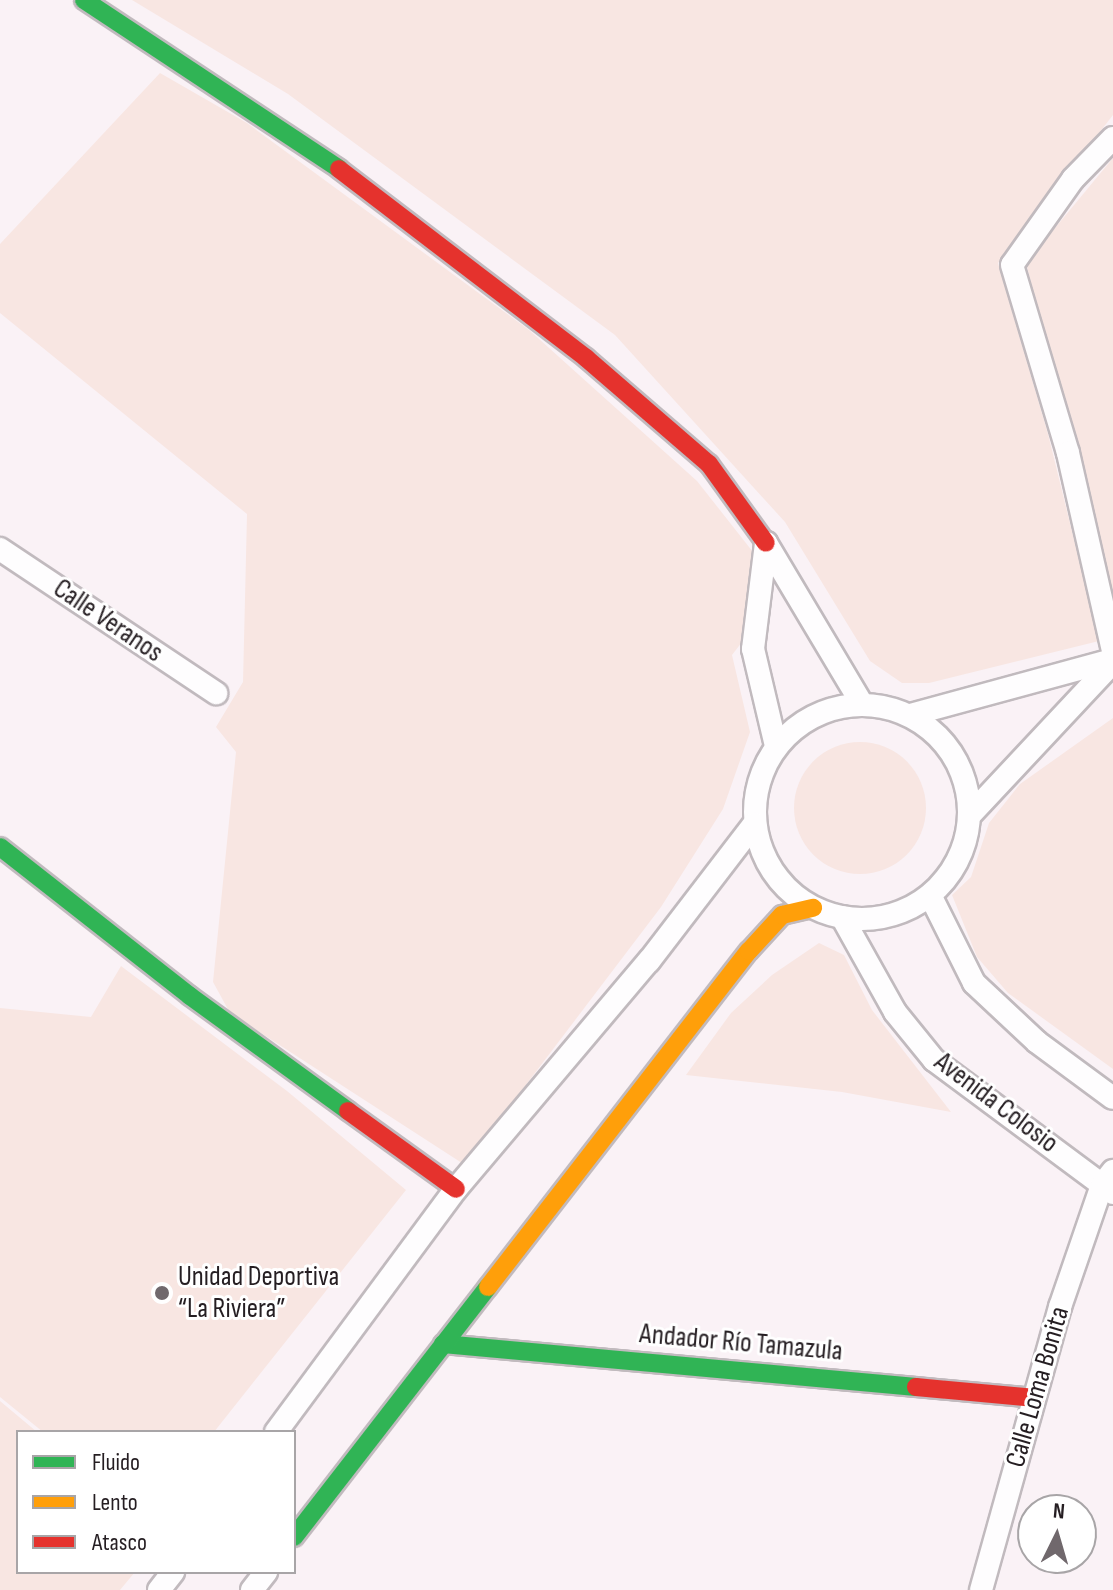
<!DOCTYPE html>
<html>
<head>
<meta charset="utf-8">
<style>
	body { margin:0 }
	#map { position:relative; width:1113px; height:1590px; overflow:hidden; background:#faf2f6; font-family:"Sofia Sans Condensed",sans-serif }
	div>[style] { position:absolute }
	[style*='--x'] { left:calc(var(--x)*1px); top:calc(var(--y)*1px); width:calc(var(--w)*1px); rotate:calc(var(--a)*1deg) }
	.green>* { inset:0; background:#f8e6e2 }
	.round { border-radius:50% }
	.roads { filter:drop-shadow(2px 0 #c1babe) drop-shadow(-2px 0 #c1babe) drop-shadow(0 2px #c1babe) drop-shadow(0 -2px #c1babe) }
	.street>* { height:22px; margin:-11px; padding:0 11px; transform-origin:11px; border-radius:11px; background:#fefdfe }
	.street>.ring { margin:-11px; padding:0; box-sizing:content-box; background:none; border:22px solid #fefdfe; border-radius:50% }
	.fast>* { height:18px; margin:-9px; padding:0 9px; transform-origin:9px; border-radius:9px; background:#30b455 }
	.slow>* { height:18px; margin:-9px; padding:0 9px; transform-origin:9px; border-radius:9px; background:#ff9f0a }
	.jam>* { height:18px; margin:-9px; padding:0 9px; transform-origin:9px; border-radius:9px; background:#e5322d }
	.dots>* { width:22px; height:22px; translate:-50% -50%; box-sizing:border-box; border:4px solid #fff; border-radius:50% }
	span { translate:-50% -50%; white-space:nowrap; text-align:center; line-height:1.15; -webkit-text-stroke:6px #fff; paint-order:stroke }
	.street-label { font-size:28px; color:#251e22 }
	.poi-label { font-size:28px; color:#251e22 }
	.left { translate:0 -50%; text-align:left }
	.legend { position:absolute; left:16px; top:1430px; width:280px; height:144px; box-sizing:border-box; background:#fff; border:2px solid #a8a5a7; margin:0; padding:10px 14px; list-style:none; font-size:24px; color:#251e22 }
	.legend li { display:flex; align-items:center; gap:16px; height:40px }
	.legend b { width:40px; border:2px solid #a8a5a7 }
	.north { position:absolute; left:1017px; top:1494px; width:80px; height:80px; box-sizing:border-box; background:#fff; border:2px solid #a8a5a7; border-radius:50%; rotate:5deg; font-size:22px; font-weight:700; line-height:32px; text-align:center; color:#251e22 }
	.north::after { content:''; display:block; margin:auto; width:28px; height:36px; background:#70686c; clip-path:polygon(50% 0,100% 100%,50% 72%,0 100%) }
</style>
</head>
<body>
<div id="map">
	<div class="green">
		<div style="clip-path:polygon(132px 0,1113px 0,1113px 115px,998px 263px,1048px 434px,1099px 641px,929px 683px,902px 683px,870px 661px,785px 522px,615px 335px,288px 94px)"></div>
		<div style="clip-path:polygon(160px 73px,247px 123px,529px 330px,697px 481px,768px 571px,749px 633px,732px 655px,750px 732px,723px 809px,661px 907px,465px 1165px,230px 1013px,213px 982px,236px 752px,216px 727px,243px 682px,247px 514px,0 313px,0 244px)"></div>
		<div style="clip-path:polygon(1113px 158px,1113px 606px,1026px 263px)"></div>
		<div style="clip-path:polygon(1113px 718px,1113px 1069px,1008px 993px,977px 957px,952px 895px,971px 877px,989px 823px,1020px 784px)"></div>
		<div class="round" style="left:794px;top:742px;width:132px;height:132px"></div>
		<div style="clip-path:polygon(819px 943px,844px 955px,872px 1010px,951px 1112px,842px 1092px,686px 1075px,731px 1013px,772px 975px)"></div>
		<div style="clip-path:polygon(121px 966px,287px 1091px,406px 1190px,214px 1432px,43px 1432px,0 1397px,0 1008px,91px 1017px)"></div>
		<div style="clip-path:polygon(0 1401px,37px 1432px,18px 1432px,18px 1572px,135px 1572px,120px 1590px,0 1590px)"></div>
	</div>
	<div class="roads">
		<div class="street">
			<div style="--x:1113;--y:138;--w:57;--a:134.3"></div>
			<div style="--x:1073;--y:179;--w:105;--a:125.3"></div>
			<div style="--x:1012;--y:265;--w:196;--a:73.4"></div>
			<div style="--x:1068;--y:453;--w:203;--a:77.2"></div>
			<div style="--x:0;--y:549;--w:260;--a:33.7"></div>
			<div class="ring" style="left:755px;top:705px;width:192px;height:192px"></div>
			<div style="--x:910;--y:715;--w:210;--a:-15.2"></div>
			<div style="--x:776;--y:746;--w:100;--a:-103.3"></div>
			<div style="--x:753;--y:649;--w:107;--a:-83"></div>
			<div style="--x:766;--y:543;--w:187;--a:59.2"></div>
			<div style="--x:970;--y:815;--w:209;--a:-46.9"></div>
			<div style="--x:930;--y:895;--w:98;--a:63.4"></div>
			<div style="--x:974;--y:983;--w:86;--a:43.1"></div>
			<div style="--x:1037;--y:1042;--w:94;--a:36.4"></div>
			<div style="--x:842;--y:917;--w:109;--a:60.8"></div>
			<div style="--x:895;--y:1012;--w:62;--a:50.9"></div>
			<div style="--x:934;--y:1060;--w:223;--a:36.6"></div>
			<div style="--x:276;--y:1432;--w:302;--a:-53.5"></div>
			<div style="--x:456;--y:1189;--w:299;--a:-49.8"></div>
			<div style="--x:649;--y:961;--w:173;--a:-52.5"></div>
			<div style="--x:159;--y:1590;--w:23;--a:-52"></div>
			<div style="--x:252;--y:1590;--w:23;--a:-52"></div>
			<div style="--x:981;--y:1590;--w:294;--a:-74.4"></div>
			<div style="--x:1060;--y:1307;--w:129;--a:-71"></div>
			<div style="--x:1102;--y:1185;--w:18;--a:-52"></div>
		</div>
		<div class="fast">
			<div style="--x:84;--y:0;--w:306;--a:33.5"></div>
			<div style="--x:0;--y:847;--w:241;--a:38.1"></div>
			<div style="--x:190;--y:996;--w:195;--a:36"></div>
			<div style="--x:443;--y:1344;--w:475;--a:5.2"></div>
			<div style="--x:294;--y:1537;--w:316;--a:-52.2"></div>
		</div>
		<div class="slow">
			<div style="--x:488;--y:1287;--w:425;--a:-52.2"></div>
			<div style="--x:749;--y:951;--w:49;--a:-47.5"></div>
			<div style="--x:782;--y:915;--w:32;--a:-13"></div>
		</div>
		<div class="jam">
			<div style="--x:339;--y:169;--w:311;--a:37.4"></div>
			<div style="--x:586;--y:358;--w:162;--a:40.8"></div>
			<div style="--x:709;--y:464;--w:97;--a:54.2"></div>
			<div style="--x:348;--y:1111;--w:133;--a:35.8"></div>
			<div style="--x:916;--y:1387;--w:120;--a:5.3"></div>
		</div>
	</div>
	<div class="dots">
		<div style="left:162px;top:1293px;background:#70686c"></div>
	</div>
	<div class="street-label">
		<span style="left:108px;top:621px;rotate:34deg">Calle Veranos</span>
		<span style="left:996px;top:1103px;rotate:37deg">Avenida Colosio</span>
		<span style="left:741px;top:1343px;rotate:5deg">Andador Río Tamazula</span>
		<span style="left:1038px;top:1387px;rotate:-74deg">Calle Loma Bonita</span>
	</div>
	<div class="poi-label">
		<span class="left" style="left:178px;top:1293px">Unidad Deportiva<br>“La Riviera”</span>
	</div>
	<ul class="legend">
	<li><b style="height:10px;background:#30b455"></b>Fluido</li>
	<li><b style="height:10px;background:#ff9f0a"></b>Lento</li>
	<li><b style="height:10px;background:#e5322d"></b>Atasco</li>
	</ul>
	<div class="north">N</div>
</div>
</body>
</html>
